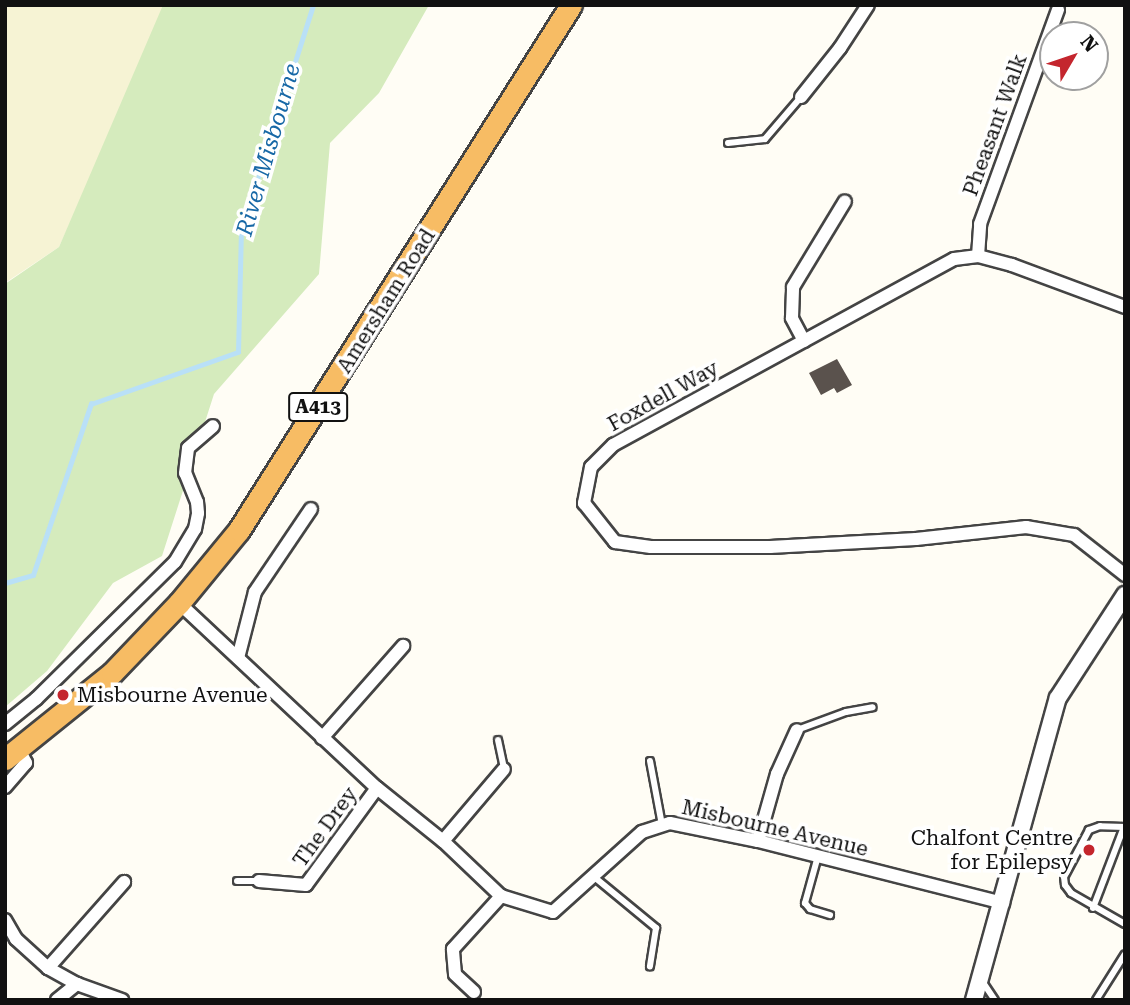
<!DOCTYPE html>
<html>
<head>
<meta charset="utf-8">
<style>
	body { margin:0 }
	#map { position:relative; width:1130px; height:1005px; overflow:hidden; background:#fffdf5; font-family:"Roboto Serif",serif }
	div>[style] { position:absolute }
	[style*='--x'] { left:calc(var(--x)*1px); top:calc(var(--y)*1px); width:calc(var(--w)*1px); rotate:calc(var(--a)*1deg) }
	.farmland>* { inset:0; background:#f6f3d4 }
	.green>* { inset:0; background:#d5ebbd }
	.stream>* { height:4.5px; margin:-2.25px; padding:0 2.25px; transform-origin:2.25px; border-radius:2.25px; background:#b9e0f7 }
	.building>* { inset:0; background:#5a524d }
	.roads { filter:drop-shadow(2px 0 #444) drop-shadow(-2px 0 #444) drop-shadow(0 2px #444) drop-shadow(0 -2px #444) }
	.service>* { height:6px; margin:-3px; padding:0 3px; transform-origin:3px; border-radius:3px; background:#fff }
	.minor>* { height:12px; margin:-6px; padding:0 6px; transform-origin:6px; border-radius:6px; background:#fff }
	.tertiary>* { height:16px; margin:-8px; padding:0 8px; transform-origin:8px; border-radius:8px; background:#fff }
	.trunk>* { height:21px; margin:-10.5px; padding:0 10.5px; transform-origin:10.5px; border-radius:10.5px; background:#f7bc64 }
	.dots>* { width:19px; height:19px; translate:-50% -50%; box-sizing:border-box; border:4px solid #fff; border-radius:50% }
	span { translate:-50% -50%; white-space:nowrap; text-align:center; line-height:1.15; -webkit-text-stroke:7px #fff; paint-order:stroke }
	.shield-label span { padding:2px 5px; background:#fff; border:2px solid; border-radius:5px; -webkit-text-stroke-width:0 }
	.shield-label { font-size:19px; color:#111; font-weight:700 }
	.street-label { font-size:21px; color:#111 }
	.poi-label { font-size:21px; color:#111 }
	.left { translate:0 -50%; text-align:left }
	.right { translate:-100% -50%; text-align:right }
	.water-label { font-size:23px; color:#1768a6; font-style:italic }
	.frame { position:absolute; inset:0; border:7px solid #111; pointer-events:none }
	.north { position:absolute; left:1039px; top:21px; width:70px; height:70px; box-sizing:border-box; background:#fff; border:2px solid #a0a0a0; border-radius:50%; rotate:51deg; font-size:19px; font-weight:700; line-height:28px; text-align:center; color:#111 }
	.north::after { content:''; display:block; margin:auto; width:24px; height:32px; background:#c4262e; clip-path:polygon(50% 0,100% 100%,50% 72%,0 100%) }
</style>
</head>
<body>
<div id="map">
	<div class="farmland">
		<div style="clip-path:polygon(5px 5px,169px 5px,59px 247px,5px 283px)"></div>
	</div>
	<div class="green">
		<div style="clip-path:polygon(163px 5px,429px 5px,379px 93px,330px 143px,319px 274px,214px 394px,162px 556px,113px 583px,47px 671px,5px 707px,5px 284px,59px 247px)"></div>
	</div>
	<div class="stream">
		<div style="--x:5;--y:583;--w:29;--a:-16"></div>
		<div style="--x:33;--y:575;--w:181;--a:-71.3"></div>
		<div style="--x:91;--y:404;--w:156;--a:-19.5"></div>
		<div style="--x:238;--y:352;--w:121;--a:-88.6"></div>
		<div style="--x:241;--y:231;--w:237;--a:-72.3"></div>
	</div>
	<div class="building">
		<div style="clip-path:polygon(837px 359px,852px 385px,837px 393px,834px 388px,821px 395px,809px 373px)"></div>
	</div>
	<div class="roads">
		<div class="service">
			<div style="--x:728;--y:143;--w:37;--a:-6"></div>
			<div style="--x:765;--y:139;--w:55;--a:-49.4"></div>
			<div style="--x:797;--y:730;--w:52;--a:-20.2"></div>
			<div style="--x:846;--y:712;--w:27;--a:-10"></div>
			<div style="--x:498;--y:740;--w:30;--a:78"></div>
			<div style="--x:650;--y:761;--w:65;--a:79.4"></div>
			<div style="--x:1125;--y:827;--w:25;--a:-178"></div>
			<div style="--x:1100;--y:826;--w:12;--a:160"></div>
			<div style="--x:1089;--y:830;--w:53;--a:118"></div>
			<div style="--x:1064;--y:877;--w:8;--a:83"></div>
			<div style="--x:1065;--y:885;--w:10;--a:53"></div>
			<div style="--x:1071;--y:893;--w:62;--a:29.9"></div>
			<div style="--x:818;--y:856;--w:49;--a:105.5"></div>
			<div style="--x:805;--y:903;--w:8;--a:50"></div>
			<div style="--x:810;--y:909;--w:21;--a:17"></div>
			<div style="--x:593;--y:876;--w:82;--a:39.5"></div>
			<div style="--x:656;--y:928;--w:39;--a:99"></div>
			<div style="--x:237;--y:881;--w:22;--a:0"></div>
			<div style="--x:1093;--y:908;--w:87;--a:-69.1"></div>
			<div style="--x:982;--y:981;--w:23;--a:56"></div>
			<div style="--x:1096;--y:1000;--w:54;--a:-57.8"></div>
		</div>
		<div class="minor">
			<div style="--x:801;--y:97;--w:63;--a:-51.5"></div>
			<div style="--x:840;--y:48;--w:51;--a:-56.9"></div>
			<div style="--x:978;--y:256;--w:32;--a:-86"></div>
			<div style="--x:980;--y:224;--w:228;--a:-70"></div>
			<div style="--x:1125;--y:307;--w:121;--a:-159.6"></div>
			<div style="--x:1012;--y:265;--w:35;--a:-165"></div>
			<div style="--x:978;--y:256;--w:24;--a:173"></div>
			<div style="--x:954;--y:259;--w:388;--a:151.4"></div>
			<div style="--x:613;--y:445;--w:31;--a:135"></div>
			<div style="--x:591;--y:467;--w:37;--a:101"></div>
			<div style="--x:584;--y:503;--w:50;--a:51.5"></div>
			<div style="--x:615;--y:542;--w:36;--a:8"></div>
			<div style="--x:651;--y:547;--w:119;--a:0"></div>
			<div style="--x:770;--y:547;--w:146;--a:-3.1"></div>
			<div style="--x:916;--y:539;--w:111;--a:-6.2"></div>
			<div style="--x:1026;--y:527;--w:49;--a:9.5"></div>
			<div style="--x:1074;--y:535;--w:65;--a:38.1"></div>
			<div style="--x:804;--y:341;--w:26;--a:-118"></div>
			<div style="--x:792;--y:318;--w:31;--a:-88"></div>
			<div style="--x:793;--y:287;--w:100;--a:-58.8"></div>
			<div style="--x:179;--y:603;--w:271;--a:43.1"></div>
			<div style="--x:377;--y:788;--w:85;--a:38.8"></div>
			<div style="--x:443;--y:841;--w:80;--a:43.5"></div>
			<div style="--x:501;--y:896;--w:54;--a:17.1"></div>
			<div style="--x:553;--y:912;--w:120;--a:-42"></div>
			<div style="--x:642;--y:832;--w:29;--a:-18"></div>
			<div style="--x:670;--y:823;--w:90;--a:11.6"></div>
			<div style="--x:758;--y:841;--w:253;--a:14.2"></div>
			<div style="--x:238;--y:658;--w:68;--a:-75.6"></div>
			<div style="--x:255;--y:592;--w:100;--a:-56"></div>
			<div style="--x:5;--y:724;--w:40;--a:-39"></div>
			<div style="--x:36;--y:699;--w:195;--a:-44.6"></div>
			<div style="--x:175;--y:562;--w:39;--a:-59"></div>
			<div style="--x:195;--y:529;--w:16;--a:-79"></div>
			<div style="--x:198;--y:513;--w:11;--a:-95"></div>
			<div style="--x:197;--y:502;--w:31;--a:-112"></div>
			<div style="--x:185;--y:473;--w:25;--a:-83"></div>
			<div style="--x:188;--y:448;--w:33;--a:-41"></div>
			<div style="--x:322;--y:738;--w:123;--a:-48.6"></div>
			<div style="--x:5;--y:787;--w:32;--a:-49"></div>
			<div style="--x:26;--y:763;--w:16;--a:-117"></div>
			<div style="--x:443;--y:841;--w:94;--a:-49.7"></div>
			<div style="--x:758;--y:841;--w:70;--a:-74.2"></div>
			<div style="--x:777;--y:774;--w:48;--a:-65.6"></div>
			<div style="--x:259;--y:881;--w:47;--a:4.9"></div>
			<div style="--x:306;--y:885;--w:120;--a:-53.8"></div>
			<div style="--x:5;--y:920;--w:22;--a:60"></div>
			<div style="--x:16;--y:939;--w:43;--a:42.2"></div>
			<div style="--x:48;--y:968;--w:33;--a:29"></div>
			<div style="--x:77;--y:984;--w:48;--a:19.6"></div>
			<div style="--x:48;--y:968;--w:115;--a:-48.5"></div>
			<div style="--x:474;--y:992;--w:26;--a:-137"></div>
			<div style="--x:455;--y:974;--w:25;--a:-95"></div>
			<div style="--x:453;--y:949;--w:72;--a:-47.8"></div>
			<div style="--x:57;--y:1000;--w:26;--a:-39"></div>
		</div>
		<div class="tertiary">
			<div style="--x:974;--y:1000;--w:313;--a:-74.5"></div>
			<div style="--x:1058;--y:698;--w:123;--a:-57"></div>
		</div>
		<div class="trunk">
			<div style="--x:5;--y:759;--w:137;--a:-38.8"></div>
			<div style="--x:112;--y:673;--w:97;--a:-46.3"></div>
			<div style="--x:179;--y:603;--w:94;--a:-50.6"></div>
			<div style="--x:239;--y:530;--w:621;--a:-57.69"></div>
		</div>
	</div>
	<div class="dots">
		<div style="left:63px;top:695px;background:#c4262e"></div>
		<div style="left:1089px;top:850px;background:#c4262e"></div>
	</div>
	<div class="shield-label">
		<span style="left:318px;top:407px">A413</span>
	</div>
	<div class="street-label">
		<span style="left:995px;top:125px;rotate:-70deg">Pheasant Walk</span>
		<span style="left:386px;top:301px;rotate:-58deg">Amersham Road</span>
		<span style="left:663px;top:396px;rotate:-29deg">Foxdell Way</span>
		<span style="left:325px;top:827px;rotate:-54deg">The Drey</span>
		<span style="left:775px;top:828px;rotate:13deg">Misbourne Avenue</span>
	</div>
	<div class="poi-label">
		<span class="left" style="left:77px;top:695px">Misbourne Avenue</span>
		<span class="right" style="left:1073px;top:850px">Chalfont Centre<br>for Epilepsy</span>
	</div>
	<div class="water-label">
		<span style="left:269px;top:150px;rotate:-74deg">River Misbourne</span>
	</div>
	<div class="frame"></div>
	<div class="north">N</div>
</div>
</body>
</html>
